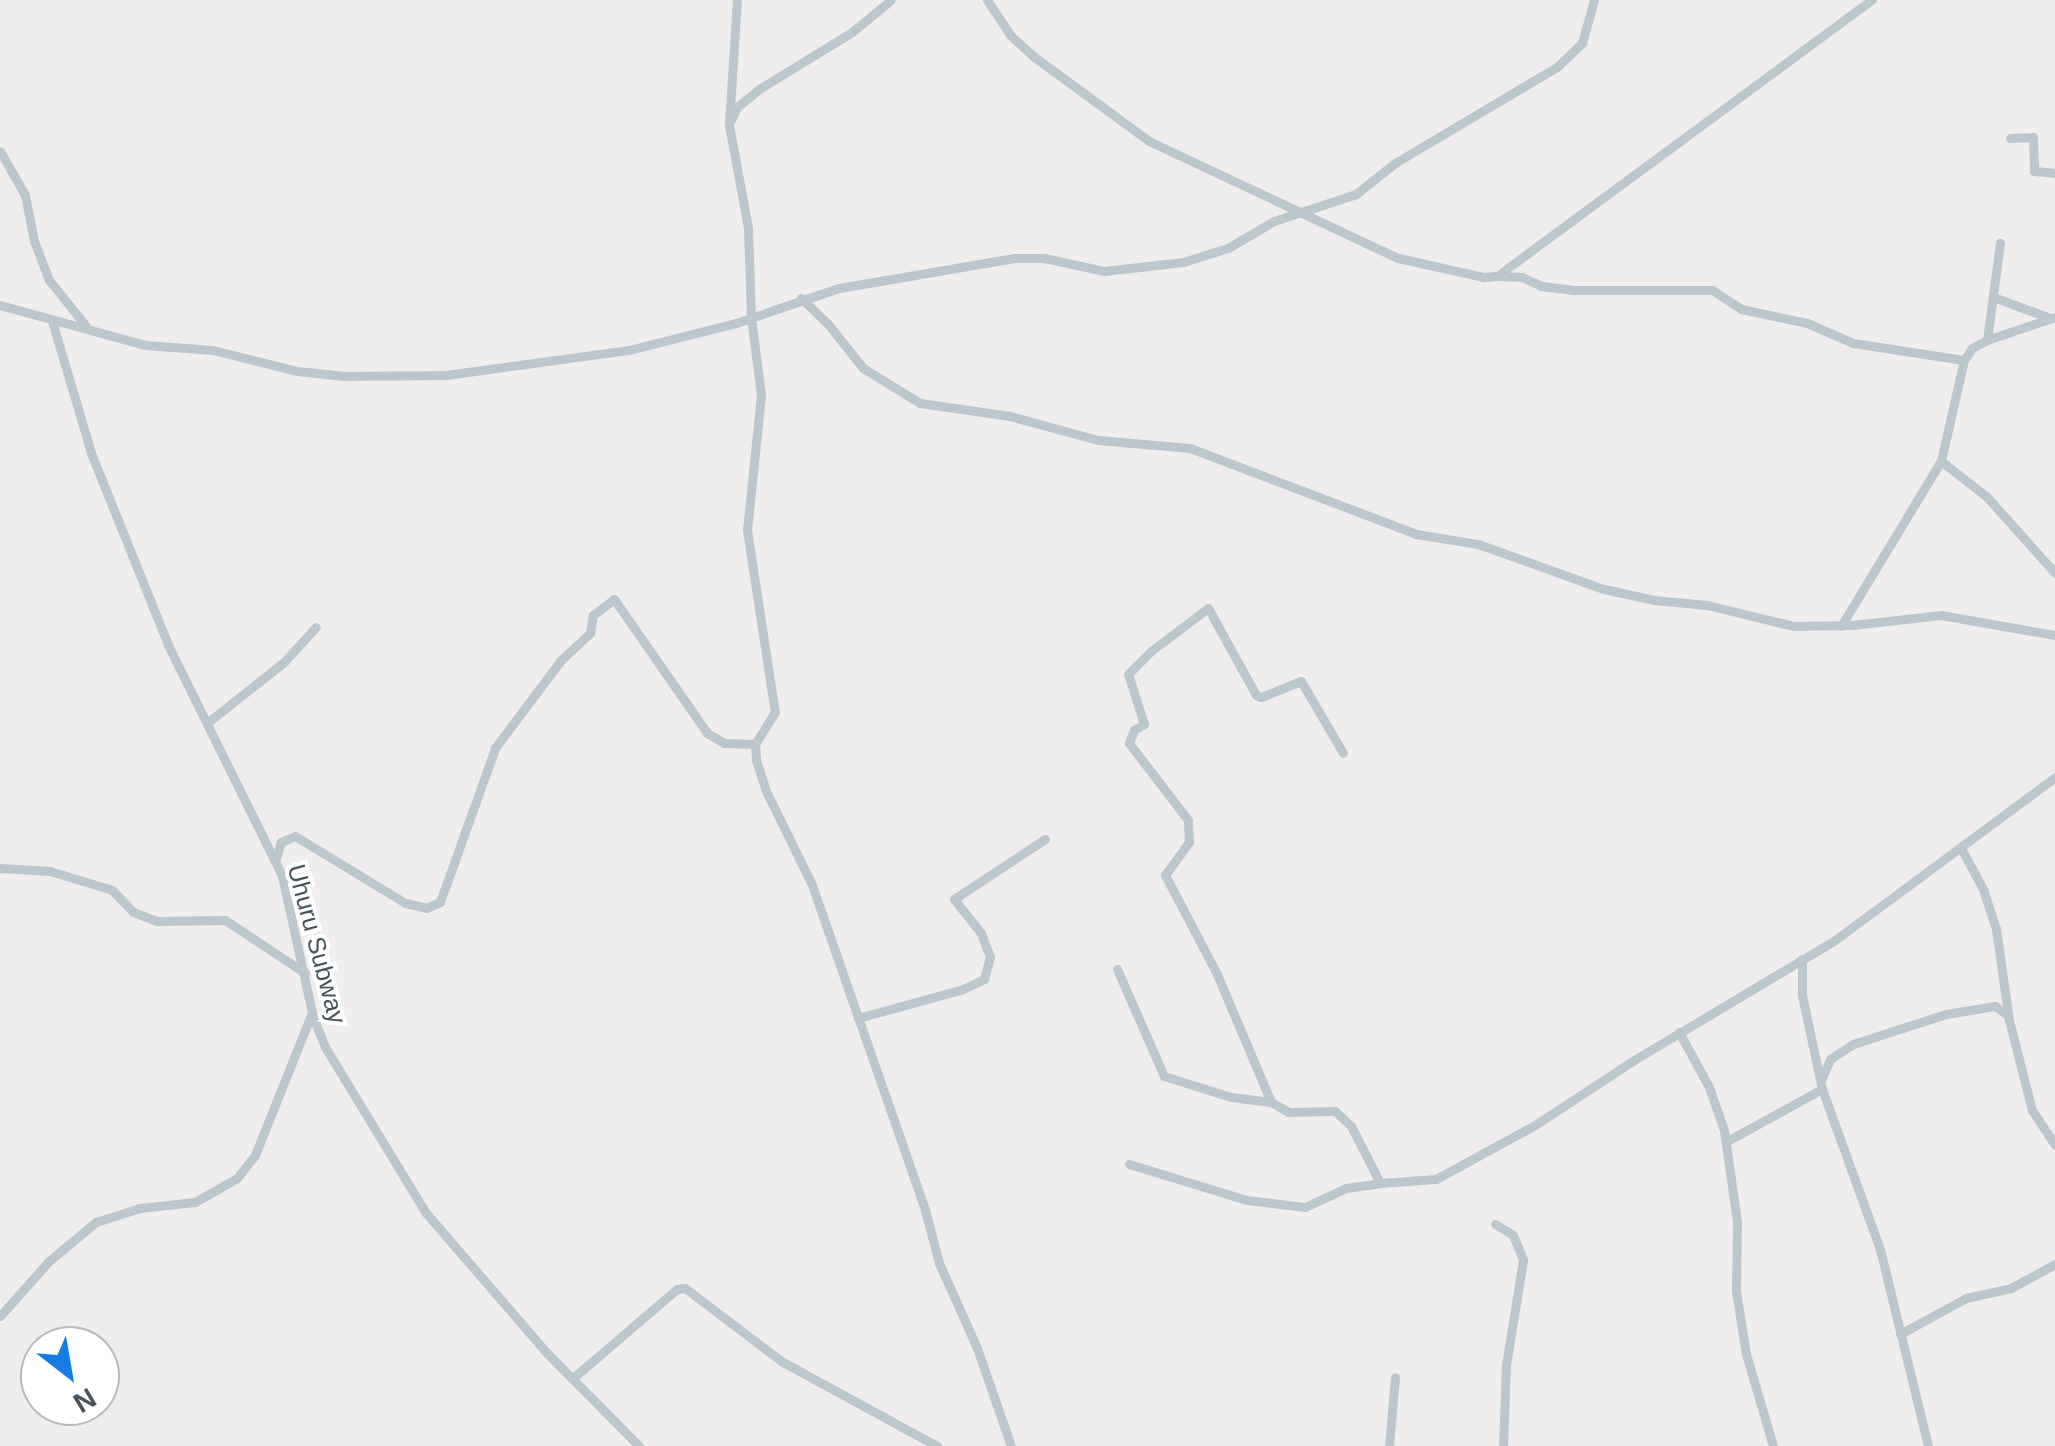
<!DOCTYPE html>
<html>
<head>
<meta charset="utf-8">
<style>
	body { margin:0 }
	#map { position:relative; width:2055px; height:1446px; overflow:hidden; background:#f0edee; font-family:Helvetica,sans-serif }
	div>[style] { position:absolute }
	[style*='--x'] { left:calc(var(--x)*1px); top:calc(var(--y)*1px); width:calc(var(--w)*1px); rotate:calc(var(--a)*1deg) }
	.minor>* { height:9px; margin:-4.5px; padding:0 4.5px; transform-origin:4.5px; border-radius:4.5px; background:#bbc6cd }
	span { translate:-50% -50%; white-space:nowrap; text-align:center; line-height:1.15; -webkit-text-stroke:8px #fff; paint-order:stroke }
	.street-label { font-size:25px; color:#45525b }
	.north { position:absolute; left:20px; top:1326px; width:100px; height:100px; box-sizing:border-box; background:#fff; border:2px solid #b5babd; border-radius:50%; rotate:149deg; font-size:28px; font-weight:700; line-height:40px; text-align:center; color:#45525b }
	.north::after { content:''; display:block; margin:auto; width:35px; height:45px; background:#167ee2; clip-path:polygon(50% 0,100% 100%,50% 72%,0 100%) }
</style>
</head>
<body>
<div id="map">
	<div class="minor">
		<div style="--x:737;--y:0;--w:125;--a:93.7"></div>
		<div style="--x:729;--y:125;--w:105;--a:79.5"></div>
		<div style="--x:748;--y:228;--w:89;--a:88.1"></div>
		<div style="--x:751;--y:317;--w:79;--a:82.7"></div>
		<div style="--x:761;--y:395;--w:136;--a:95.9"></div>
		<div style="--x:747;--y:530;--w:184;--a:81.3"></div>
		<div style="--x:775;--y:712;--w:38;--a:122"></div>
		<div style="--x:755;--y:744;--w:16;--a:86"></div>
		<div style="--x:756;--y:760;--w:35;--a:72"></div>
		<div style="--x:767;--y:793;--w:102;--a:63.9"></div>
		<div style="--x:812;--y:885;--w:344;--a:70.8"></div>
		<div style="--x:925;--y:1210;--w:55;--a:75.2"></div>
		<div style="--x:939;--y:1263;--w:93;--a:65.9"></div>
		<div style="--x:977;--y:1348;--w:104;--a:70.9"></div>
		<div style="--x:987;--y:0;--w:43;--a:56.3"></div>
		<div style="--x:1011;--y:36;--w:30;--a:42"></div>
		<div style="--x:1033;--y:56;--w:144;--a:36.2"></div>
		<div style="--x:1149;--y:141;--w:275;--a:25.2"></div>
		<div style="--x:1398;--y:258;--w:87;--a:12.6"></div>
		<div style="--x:1483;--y:277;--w:14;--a:-4"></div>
		<div style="--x:1497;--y:276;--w:466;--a:-36.4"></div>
		<div style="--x:731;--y:120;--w:14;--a:-65"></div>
		<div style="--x:737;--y:107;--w:28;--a:-39"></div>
		<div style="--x:759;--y:89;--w:109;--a:-31.5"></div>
		<div style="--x:852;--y:32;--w:50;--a:-39.4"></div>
		<div style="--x:2010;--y:138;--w:23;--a:-2"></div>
		<div style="--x:2033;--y:137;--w:34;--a:88"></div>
		<div style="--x:2034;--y:171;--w:21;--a:5"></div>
		<div style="--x:0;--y:151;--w:51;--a:60.4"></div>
		<div style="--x:25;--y:195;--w:47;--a:78.9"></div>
		<div style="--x:34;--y:241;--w:42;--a:69"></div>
		<div style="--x:49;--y:280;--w:59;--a:51.2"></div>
		<div style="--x:1497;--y:276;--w:25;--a:2"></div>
		<div style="--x:1522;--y:277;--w:21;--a:25"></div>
		<div style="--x:1541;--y:286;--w:31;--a:7"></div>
		<div style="--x:1572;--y:290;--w:140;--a:0"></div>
		<div style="--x:1712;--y:290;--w:35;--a:33"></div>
		<div style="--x:1741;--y:309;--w:67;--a:12"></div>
		<div style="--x:1807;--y:323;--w:50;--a:23.5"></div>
		<div style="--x:1853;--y:343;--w:112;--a:8.7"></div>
		<div style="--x:1993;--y:297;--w:61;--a:20.2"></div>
		<div style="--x:801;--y:298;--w:37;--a:44"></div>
		<div style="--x:828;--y:324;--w:56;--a:51.5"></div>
		<div style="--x:863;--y:368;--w:67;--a:31.6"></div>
		<div style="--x:920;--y:403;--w:91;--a:8.2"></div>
		<div style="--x:1010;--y:416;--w:91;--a:15.3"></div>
		<div style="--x:1098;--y:440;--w:92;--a:5"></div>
		<div style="--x:1190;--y:448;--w:242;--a:20.8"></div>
		<div style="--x:1416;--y:534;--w:63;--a:9.2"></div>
		<div style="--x:1478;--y:544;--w:134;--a:19.7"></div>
		<div style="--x:1604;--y:589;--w:51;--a:12.4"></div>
		<div style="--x:1654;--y:600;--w:53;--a:5.4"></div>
		<div style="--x:1707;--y:605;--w:89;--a:13.6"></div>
		<div style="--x:1794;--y:626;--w:58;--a:-1"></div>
		<div style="--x:1852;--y:625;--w:90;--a:-6.4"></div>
		<div style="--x:1941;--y:615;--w:116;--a:10"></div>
		<div style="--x:0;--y:305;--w:150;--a:15.4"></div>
		<div style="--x:145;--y:345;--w:68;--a:4.2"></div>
		<div style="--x:213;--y:350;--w:87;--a:14"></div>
		<div style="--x:297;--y:371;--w:48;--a:5.9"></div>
		<div style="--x:345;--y:376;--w:101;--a:-0.6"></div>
		<div style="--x:446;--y:375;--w:185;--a:-7.8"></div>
		<div style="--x:629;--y:350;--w:110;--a:-14.2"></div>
		<div style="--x:736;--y:323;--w:109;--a:-18.8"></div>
		<div style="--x:839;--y:288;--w:178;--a:-9.7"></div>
		<div style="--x:1014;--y:258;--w:30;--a:0"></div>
		<div style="--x:1044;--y:258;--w:61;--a:12.2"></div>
		<div style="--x:1104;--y:271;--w:80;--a:-6.5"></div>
		<div style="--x:1183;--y:262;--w:47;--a:-17.3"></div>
		<div style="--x:1228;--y:248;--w:53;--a:-30.4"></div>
		<div style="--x:1274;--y:221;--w:86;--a:-18.2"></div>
		<div style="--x:1356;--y:194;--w:50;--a:-38.5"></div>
		<div style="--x:1395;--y:163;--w:188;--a:-30.7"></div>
		<div style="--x:1557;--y:67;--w:35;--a:-44"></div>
		<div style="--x:1582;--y:43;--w:45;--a:-74.4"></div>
		<div style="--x:52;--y:321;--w:138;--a:73.5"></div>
		<div style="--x:91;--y:453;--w:207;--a:68.1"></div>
		<div style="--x:168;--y:645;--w:258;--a:63.7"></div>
		<div style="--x:282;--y:876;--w:144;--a:77.6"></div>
		<div style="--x:313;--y:1017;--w:32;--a:68"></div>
		<div style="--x:325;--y:1047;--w:194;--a:58.7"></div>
		<div style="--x:426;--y:1213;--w:185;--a:49.2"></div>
		<div style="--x:547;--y:1353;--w:131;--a:45.3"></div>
		<div style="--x:1987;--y:340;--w:72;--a:-18.7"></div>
		<div style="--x:1941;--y:461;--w:58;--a:38"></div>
		<div style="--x:1987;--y:497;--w:102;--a:48.2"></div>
		<div style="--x:1841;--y:626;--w:193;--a:-58.8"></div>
		<div style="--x:1941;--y:461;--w:104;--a:-77.2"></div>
		<div style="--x:1964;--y:360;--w:14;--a:-56"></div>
		<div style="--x:1972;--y:348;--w:17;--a:-28"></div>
		<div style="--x:1987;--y:340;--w:98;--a:-82.4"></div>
		<div style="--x:207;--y:723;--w:98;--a:-38.4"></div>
		<div style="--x:284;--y:662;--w:47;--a:-47.6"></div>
		<div style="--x:1961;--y:848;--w:47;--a:61.8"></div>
		<div style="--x:1983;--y:889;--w:42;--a:72"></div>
		<div style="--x:1996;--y:929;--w:92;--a:81.9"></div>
		<div style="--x:2009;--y:1020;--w:93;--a:75.7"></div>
		<div style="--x:2032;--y:1110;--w:42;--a:56.7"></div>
		<div style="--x:276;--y:859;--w:18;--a:-74"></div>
		<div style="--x:281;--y:842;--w:15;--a:-23"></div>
		<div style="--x:295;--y:836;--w:129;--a:31.3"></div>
		<div style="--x:405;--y:903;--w:22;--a:13"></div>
		<div style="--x:426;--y:908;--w:15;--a:-23"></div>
		<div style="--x:440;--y:902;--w:164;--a:-70.3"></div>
		<div style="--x:495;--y:748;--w:110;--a:-53.1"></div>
		<div style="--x:561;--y:660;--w:40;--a:-43"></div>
		<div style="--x:590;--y:633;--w:18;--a:-81"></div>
		<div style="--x:593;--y:615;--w:26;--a:-37"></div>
		<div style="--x:614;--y:599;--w:163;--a:55.2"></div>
		<div style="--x:707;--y:733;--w:20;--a:30"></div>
		<div style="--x:724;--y:743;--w:31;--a:2"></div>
		<div style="--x:0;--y:868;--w:50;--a:3.4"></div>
		<div style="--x:50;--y:871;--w:65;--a:17"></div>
		<div style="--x:112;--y:890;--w:30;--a:46"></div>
		<div style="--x:133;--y:912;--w:26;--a:21"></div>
		<div style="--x:157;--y:921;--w:68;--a:-0.8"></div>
		<div style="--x:225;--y:920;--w:96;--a:33.5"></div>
		<div style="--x:1802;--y:959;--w:36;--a:90"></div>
		<div style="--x:1802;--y:995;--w:96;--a:78"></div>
		<div style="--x:1822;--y:1089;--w:170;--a:70.1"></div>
		<div style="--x:1880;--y:1249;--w:203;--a:76.3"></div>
		<div style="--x:1117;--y:969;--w:117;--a:66.3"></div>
		<div style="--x:1164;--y:1076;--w:70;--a:17.4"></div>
		<div style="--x:1231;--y:1097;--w:40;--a:7.1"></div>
		<div style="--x:1271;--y:1102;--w:20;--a:30"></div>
		<div style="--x:1288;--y:1112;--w:47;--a:-1.2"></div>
		<div style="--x:1335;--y:1111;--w:22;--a:43"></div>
		<div style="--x:1351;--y:1126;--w:64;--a:63"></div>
		<div style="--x:1380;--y:1183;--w:56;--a:-4.1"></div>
		<div style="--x:1436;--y:1179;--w:113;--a:-28.6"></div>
		<div style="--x:1535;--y:1125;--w:118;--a:-33.3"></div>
		<div style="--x:1634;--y:1060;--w:234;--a:-30.8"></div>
		<div style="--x:1835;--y:940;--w:274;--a:-36.5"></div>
		<div style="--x:858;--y:1018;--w:109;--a:-15.4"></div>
		<div style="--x:963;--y:989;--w:23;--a:-25"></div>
		<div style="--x:984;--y:979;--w:23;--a:-75"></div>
		<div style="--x:990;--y:957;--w:26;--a:-111"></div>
		<div style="--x:981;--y:933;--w:43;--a:-128.5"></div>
		<div style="--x:954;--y:899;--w:109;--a:-33.4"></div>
		<div style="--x:1679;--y:1032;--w:63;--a:61.4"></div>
		<div style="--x:1709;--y:1087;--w:46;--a:70.8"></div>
		<div style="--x:1724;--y:1130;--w:92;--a:81.9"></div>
		<div style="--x:1737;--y:1221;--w:70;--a:90.8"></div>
		<div style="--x:1736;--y:1291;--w:64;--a:81"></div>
		<div style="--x:1746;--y:1354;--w:96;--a:73.6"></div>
		<div style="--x:1822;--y:1078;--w:21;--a:-67"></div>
		<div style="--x:1830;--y:1059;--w:27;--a:-33"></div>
		<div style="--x:1853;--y:1044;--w:98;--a:-17.9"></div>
		<div style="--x:1946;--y:1014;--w:50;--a:-9.3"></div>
		<div style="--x:1995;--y:1006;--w:14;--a:36"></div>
		<div style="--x:1271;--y:1102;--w:139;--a:-112.9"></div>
		<div style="--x:1217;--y:974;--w:112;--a:-117.7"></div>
		<div style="--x:1165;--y:875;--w:41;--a:-54"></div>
		<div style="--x:1189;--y:842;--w:22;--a:-93"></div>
		<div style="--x:1188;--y:820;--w:97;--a:-127.5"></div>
		<div style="--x:1129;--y:743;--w:14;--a:-69"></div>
		<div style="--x:1134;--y:730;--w:12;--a:-31"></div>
		<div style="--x:1144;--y:724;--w:52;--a:-107.7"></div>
		<div style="--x:1128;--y:674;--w:33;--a:-45"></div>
		<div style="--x:1151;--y:651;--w:71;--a:-37"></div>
		<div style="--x:1208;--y:608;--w:99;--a:61.1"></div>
		<div style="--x:1256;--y:695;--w:5;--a:22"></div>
		<div style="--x:1261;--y:697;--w:43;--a:-21.8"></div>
		<div style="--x:1301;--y:681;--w:83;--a:59.7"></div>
		<div style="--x:1727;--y:1141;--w:108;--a:-28.7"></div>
		<div style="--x:1129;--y:1164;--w:123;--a:17"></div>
		<div style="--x:1247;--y:1200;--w:58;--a:6.9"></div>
		<div style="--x:1305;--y:1207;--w:45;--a:-24.9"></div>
		<div style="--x:1346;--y:1188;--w:34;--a:-8"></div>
		<div style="--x:1495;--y:1224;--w:21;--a:31"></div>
		<div style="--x:1513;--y:1235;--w:27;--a:68"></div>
		<div style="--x:1523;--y:1260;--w:106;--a:99.2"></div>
		<div style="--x:1506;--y:1365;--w:81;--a:92.1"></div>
		<div style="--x:0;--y:1316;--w:74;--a:-48.3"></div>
		<div style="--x:49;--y:1261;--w:61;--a:-39.7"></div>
		<div style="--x:96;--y:1222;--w:46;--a:-17.7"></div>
		<div style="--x:140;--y:1208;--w:55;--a:-6.2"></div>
		<div style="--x:195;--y:1202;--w:48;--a:-29.7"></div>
		<div style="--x:237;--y:1178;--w:29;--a:-52"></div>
		<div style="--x:255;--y:1155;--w:151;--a:-68.2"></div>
		<div style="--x:1900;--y:1334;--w:75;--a:-28.6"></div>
		<div style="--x:1966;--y:1298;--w:46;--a:-12.5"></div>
		<div style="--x:2011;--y:1288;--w:50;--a:-28.6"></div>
		<div style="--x:573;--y:1378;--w:137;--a:-40.6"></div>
		<div style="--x:677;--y:1289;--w:8;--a:-7"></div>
		<div style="--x:685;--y:1288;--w:121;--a:37.2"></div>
		<div style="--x:781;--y:1361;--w:178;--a:28.6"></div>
		<div style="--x:1389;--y:1446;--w:69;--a:-85"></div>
	</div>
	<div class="street-label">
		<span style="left:317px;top:944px;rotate:75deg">Uhuru Subway</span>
	</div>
	<div class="north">N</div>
</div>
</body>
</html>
